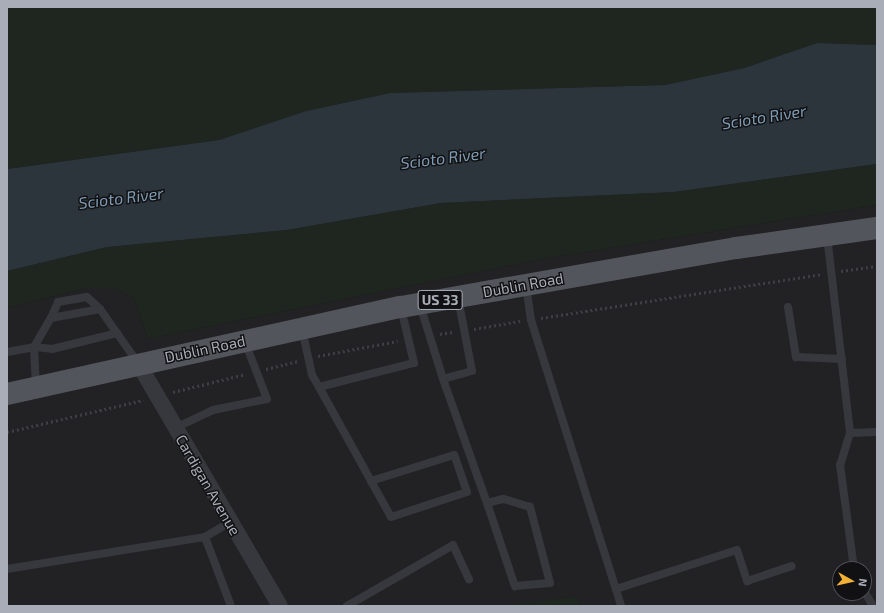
<!DOCTYPE html>
<html>
<head>
<meta charset="utf-8">
<style>
	body { margin:0 }
	#map { position:relative; width:884px; height:613px; overflow:hidden; background:#161618; font-family:"Exo 2",sans-serif }
	div>[style] { position:absolute }
	[style*='--x'] { left:calc(var(--x)*1px); top:calc(var(--y)*1px); width:calc(var(--w)*1px); rotate:calc(var(--a)*1deg) }
	.built>* { inset:0; background:#222225 }
	.green>* { inset:0; background:#1e261f }
	.water>* { inset:0; background:#2c353c }
	.path>* { height:2.5px; margin-top:-1.25px; transform-origin:0; background:repeating-linear-gradient(90deg,#3d3f44 0 2px,transparent 0 5px) }
	.service>* { height:8px; margin:-4px; padding:0 4px; transform-origin:4px; border-radius:4px; background:#37383d }
	.minor>* { height:16px; margin:-8px; padding:0 8px; transform-origin:8px; border-radius:8px; background:#37383d }
	.primary>* { height:22px; margin:-11px; padding:0 11px; transform-origin:11px; border-radius:11px; background:#53555c }
	span { translate:-50% -50%; white-space:nowrap; text-align:center; line-height:1.15; -webkit-text-stroke:3px #111113; paint-order:stroke }
	.shield-label span { padding:1px 3px; background:#111113; border:1px solid; border-radius:3px; -webkit-text-stroke-width:0 }
	.shield-label { font-size:14px; color:#a8adb8; font-weight:700 }
	.street-label { font-size:15px; color:#a8adb8 }
	.water-label { font-size:16px; color:#7f9bb3; font-style:italic }
	.frame { position:absolute; inset:0; border:8px solid #a8adb8; pointer-events:none }
	.north { position:absolute; left:832px; top:561px; width:40px; height:40px; box-sizing:border-box; background:#111113; border:1px solid #4d4f55; border-radius:50%; rotate:98deg; font-size:11px; font-weight:700; line-height:16px; text-align:center; color:#a8adb8 }
	.north::after { content:''; display:block; margin:auto; width:14px; height:18px; background:#f2b134; clip-path:polygon(50% 0,100% 100%,50% 72%,0 100%) }
</style>
</head>
<body>
<div id="map">
	<div class="built">
		<div style="clip-path:polygon(evenodd,877px 205px,877px 606px,580px 606px,577px 596px,505px 606px,7px 606px,7px 308px,86px 288px,114px 288px,133px 297px,148px 339px,542px 259px,877px 205px,840px 569px,864px 569px,864px 593px,840px 593px,840px 569px)"></div>
	</div>
	<div class="green">
		<div style="clip-path:polygon(7px 7px,877px 7px,877px 45px,817px 43px,744px 68px,665px 85px,390px 93px,306px 111px,219px 140px,7px 169px)"></div>
		<div style="clip-path:polygon(877px 164px,877px 205px,542px 259px,148px 339px,133px 297px,114px 288px,86px 288px,7px 308px,7px 271px,107px 247px,287px 230px,441px 203px,674px 192px)"></div>
		<div style="clip-path:polygon(577px 596px,580px 606px,505px 606px,506px 605px)"></div>
	</div>
	<div class="water">
		<div style="clip-path:polygon(817px 43px,877px 45px,877px 164px,674px 192px,441px 203px,287px 230px,107px 247px,7px 271px,7px 169px,219px 140px,306px 111px,390px 93px,665px 85px,744px 68px)"></div>
	</div>
	<div class="path">
		<div style="--x:841;--y:271;--w:36;--a:-8"></div>
		<div style="--x:541;--y:318;--w:283;--a:-8.9"></div>
		<div style="--x:474;--y:329;--w:47;--a:-9.9"></div>
		<div style="--x:440;--y:334;--w:13;--a:-9"></div>
		<div style="--x:318;--y:356;--w:81;--a:-10.6"></div>
		<div style="--x:266;--y:369;--w:33;--a:-14"></div>
		<div style="--x:173;--y:392;--w:75;--a:-13.9"></div>
		<div style="--x:7;--y:432;--w:140;--a:-13.2"></div>
	</div>
	<div class="service">
		<div style="--x:827;--y:236;--w:198;--a:83.3"></div>
		<div style="--x:850;--y:433;--w:34;--a:107"></div>
		<div style="--x:840;--y:465;--w:105;--a:82.3"></div>
		<div style="--x:526;--y:285;--w:35;--a:82"></div>
		<div style="--x:531;--y:320;--w:300;--a:72.5"></div>
		<div style="--x:458;--y:298;--w:74;--a:79.1"></div>
		<div style="--x:472;--y:371;--w:30;--a:165"></div>
		<div style="--x:443;--y:379;--w:132;--a:70.5"></div>
		<div style="--x:487;--y:503;--w:88;--a:71.4"></div>
		<div style="--x:515;--y:586;--w:35;--a:-5"></div>
		<div style="--x:550;--y:583;--w:79;--a:-104.7"></div>
		<div style="--x:530;--y:507;--w:28;--a:-163"></div>
		<div style="--x:503;--y:499;--w:16;--a:166"></div>
		<div style="--x:420;--y:305;--w:77;--a:72.7"></div>
		<div style="--x:788;--y:307;--w:51;--a:80.9"></div>
		<div style="--x:796;--y:357;--w:46;--a:2.5"></div>
		<div style="--x:51;--y:318;--w:17;--a:-66"></div>
		<div style="--x:58;--y:302;--w:29;--a:-10"></div>
		<div style="--x:87;--y:297;--w:18;--a:43"></div>
		<div style="--x:302;--y:329;--w:47;--a:77.7"></div>
		<div style="--x:312;--y:375;--w:14;--a:60"></div>
		<div style="--x:319;--y:387;--w:107;--a:61"></div>
		<div style="--x:371;--y:481;--w:41;--a:60.9"></div>
		<div style="--x:391;--y:517;--w:80;--a:-18.2"></div>
		<div style="--x:467;--y:492;--w:39;--a:-109"></div>
		<div style="--x:454;--y:455;--w:87;--a:162.6"></div>
		<div style="--x:7;--y:352;--w:27;--a:-10"></div>
		<div style="--x:34;--y:347;--w:18;--a:6"></div>
		<div style="--x:52;--y:349;--w:67;--a:-13.8"></div>
		<div style="--x:36;--y:386;--w:39;--a:-93"></div>
		<div style="--x:34;--y:347;--w:34;--a:-60"></div>
		<div style="--x:51;--y:318;--w:50;--a:-10.4"></div>
		<div style="--x:100;--y:309;--w:66;--a:54.9"></div>
		<div style="--x:319;--y:387;--w:98;--a:-14.2"></div>
		<div style="--x:414;--y:363;--w:57;--a:-103.3"></div>
		<div style="--x:175;--y:428;--w:42;--a:-25.3"></div>
		<div style="--x:213;--y:410;--w:55;--a:-11.5"></div>
		<div style="--x:267;--y:399;--w:61;--a:-111.1"></div>
		<div style="--x:850;--y:433;--w:27;--a:-2"></div>
		<div style="--x:205;--y:537;--w:74;--a:69.4"></div>
		<div style="--x:7;--y:569;--w:201;--a:-9.2"></div>
		<div style="--x:205;--y:537;--w:29;--a:-31"></div>
		<div style="--x:616;--y:589;--w:127;--a:-17.9"></div>
		<div style="--x:737;--y:550;--w:33;--a:72"></div>
		<div style="--x:747;--y:581;--w:47;--a:-18.4"></div>
		<div style="--x:864;--y:591;--w:17;--a:59"></div>
		<div style="--x:347;--y:606;--w:122;--a:-29.9"></div>
		<div style="--x:453;--y:545;--w:38;--a:65"></div>
	</div>
	<div class="minor">
		<div style="--x:138;--y:363;--w:281;--a:59.7"></div>
	</div>
	<div class="primary">
		<div style="--x:7;--y:394;--w:403;--a:-12.5"></div>
		<div style="--x:401;--y:307;--w:340;--a:-10"></div>
		<div style="--x:736;--y:248;--w:142;--a:-8.1"></div>
	</div>
	<div class="shield-label">
		<span style="left:440px;top:300px">US 33</span>
	</div>
	<div class="street-label">
		<span style="left:523px;top:285px;rotate:-10deg">Dublin Road</span>
		<span style="left:205px;top:349px;rotate:-12deg">Dublin Road</span>
		<span style="left:208px;top:485px;rotate:60deg">Cardigan Avenue</span>
	</div>
	<div class="water-label">
		<span style="left:764px;top:117px;rotate:-9deg">Scioto River</span>
		<span style="left:443px;top:158px;rotate:-7deg">Scioto River</span>
		<span style="left:121px;top:198px;rotate:-7deg">Scioto River</span>
	</div>
	<div class="frame"></div>
	<div class="north">N</div>
</div>
</body>
</html>
